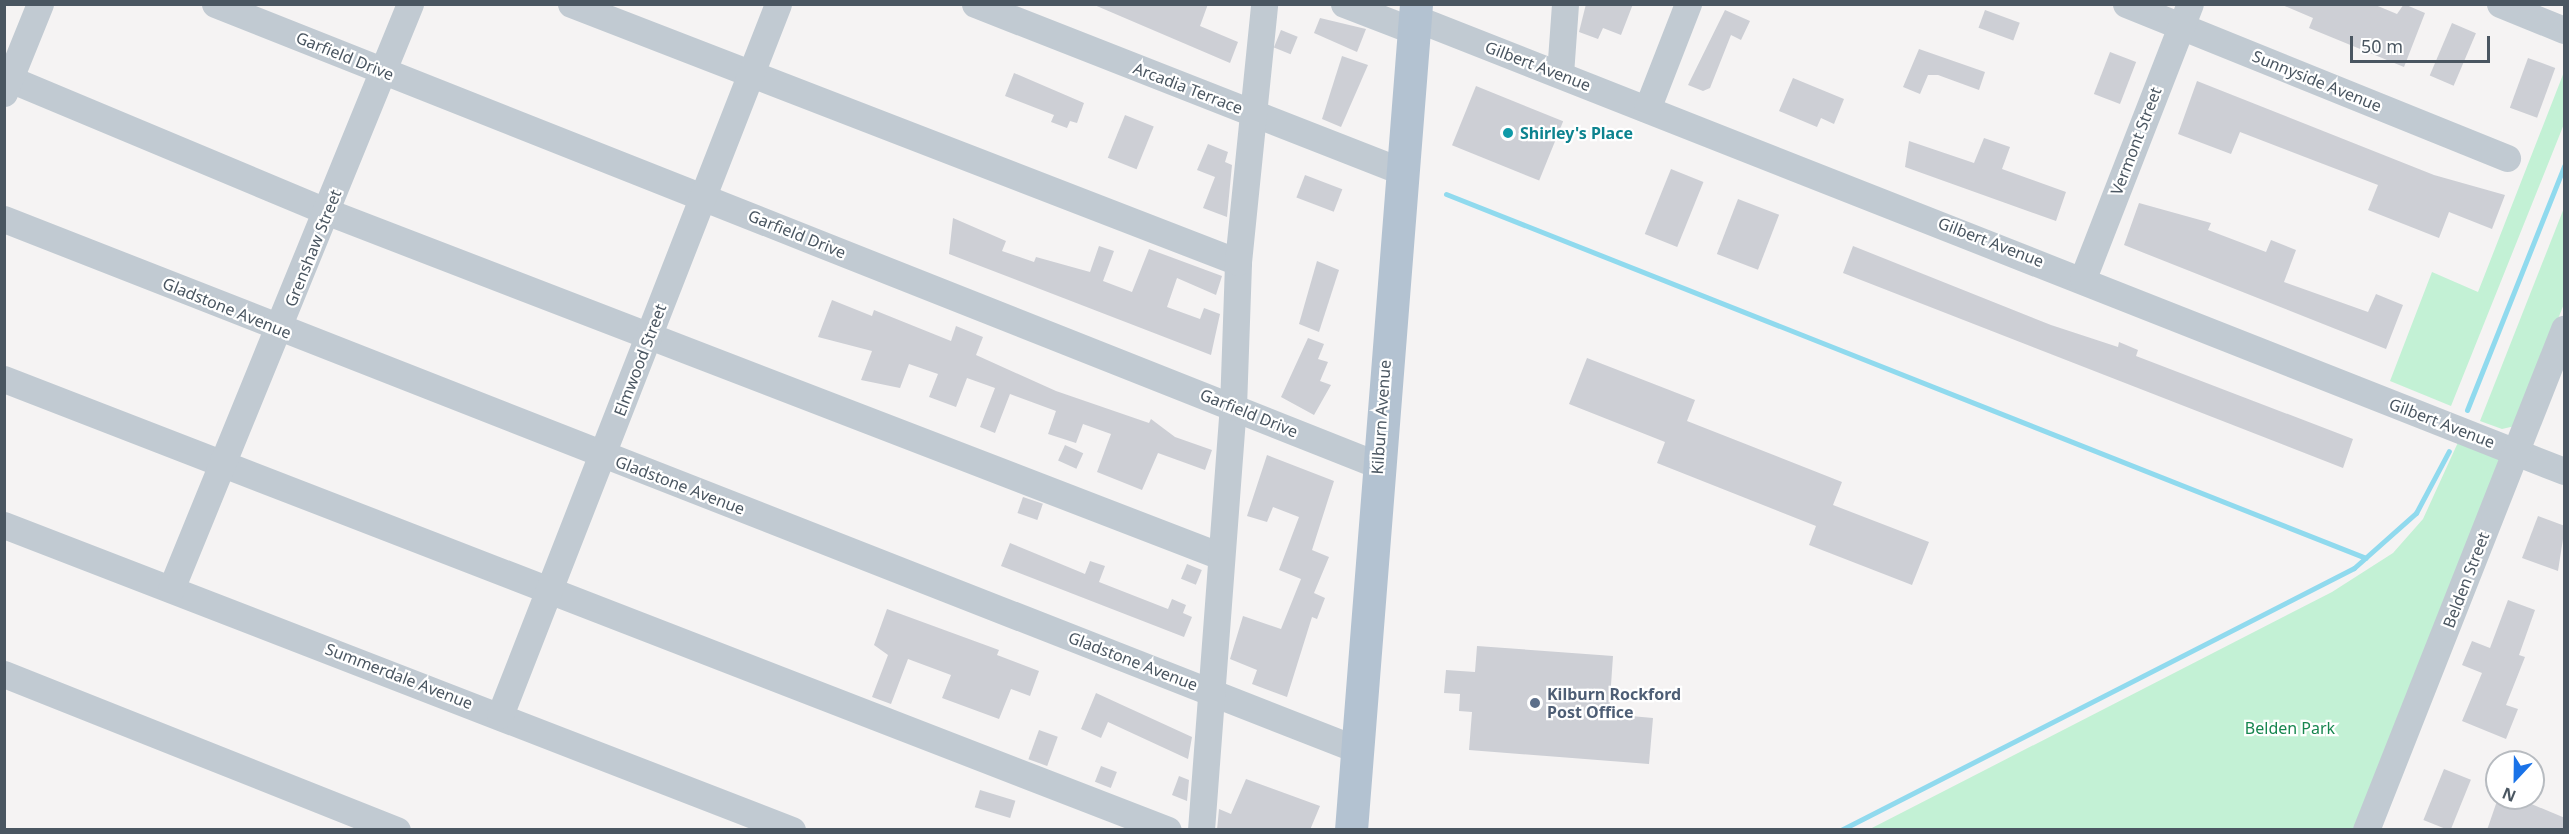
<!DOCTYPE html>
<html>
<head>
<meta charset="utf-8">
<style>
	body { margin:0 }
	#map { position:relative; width:2569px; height:834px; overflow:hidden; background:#f5f3f3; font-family:"Noto Sans",sans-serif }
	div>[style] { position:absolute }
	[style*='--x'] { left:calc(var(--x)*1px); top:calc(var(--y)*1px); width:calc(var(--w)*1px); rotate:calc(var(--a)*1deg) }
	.green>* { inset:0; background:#c3f1d5 }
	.stream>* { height:5px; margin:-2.5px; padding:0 2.5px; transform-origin:2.5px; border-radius:2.5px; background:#90daee }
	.building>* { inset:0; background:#cdcfd5; transform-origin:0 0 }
	.minor>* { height:27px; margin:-13.5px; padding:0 13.5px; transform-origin:13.5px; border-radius:13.5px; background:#c1cad2 }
	.major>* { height:33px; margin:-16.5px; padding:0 16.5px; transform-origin:16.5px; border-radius:16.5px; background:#b3c2d1 }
	.dots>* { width:16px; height:16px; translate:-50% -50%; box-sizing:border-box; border:3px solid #fff; border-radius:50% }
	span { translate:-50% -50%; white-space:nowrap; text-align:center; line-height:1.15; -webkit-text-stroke:4.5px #fff; paint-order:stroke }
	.street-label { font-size:16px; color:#4a5661 }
	.culture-label { font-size:16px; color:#0d838f; font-weight:700 }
	.left { translate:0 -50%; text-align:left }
	.service-label { font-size:16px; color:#4e5e75; font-weight:700 }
	.park-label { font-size:16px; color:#17864f }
	.frame { position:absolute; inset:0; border:6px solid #4a5661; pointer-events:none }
	.north { position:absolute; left:2485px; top:750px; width:60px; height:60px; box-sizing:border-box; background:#fff; border:2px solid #b7bbc0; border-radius:50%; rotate:202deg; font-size:16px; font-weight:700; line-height:24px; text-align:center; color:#4a5661 }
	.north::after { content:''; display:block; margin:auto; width:21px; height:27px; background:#1a73e8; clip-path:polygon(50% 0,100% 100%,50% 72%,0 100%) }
	.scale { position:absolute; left:2350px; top:36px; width:140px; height:27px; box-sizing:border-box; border:3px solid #4a5661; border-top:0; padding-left:8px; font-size:18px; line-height:21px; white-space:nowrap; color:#4a5661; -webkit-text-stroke:4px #fff; paint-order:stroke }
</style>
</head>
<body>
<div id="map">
	<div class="green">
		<div style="clip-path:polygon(2564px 72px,2564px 124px,2451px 406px,2390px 381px,2432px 272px,2478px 292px)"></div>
		<div style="clip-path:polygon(2564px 208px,2564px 304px,2515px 426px,2502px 429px,2480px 421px)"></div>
		<div style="clip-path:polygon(2460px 438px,2503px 454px,2360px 829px,1868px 830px,2332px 592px,2393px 553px,2423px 519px)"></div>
	</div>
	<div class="stream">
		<div style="--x:1446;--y:194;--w:989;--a:21.59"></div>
		<div style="--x:2467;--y:410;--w:263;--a:-68.3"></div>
		<div style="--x:1841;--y:830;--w:576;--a:-27.05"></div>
		<div style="--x:2354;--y:568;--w:83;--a:-41.6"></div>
		<div style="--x:2416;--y:513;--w:70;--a:-62"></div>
	</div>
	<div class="building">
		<div style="clip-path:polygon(1092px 4px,1208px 4px,1200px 26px,1238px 42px,1230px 63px)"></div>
		<div style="clip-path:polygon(1586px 4px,1633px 4px,1621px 35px,1603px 28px,1598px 39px,1579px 32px)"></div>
		<div style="clip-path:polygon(2280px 4px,2373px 4px,2397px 14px,2404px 4px,2425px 13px,2404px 67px,2309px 28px,2313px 18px)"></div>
		<div style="clip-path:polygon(1725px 10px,1750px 21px,1741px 40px,1731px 35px,1710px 88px,1703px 91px,1688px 85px)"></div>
		<div style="left:1985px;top:10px;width:37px;height:19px;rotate:20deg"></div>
		<div style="clip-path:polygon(1320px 18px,1366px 29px,1357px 52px,1314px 33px)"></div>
		<div style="left:2452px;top:23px;width:26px;height:57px;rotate:23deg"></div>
		<div style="left:1281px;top:30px;width:18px;height:19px;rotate:22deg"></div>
		<div style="clip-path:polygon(1919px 49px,1985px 72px,1979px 90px,1938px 75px,1928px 75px,1920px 94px,1903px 87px)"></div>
		<div style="left:2110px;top:52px;width:28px;height:45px;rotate:21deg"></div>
		<div style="clip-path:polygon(1342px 56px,1368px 65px,1341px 127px,1322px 119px)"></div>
		<div style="left:2528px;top:58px;width:29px;height:53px;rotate:20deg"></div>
		<div style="clip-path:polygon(1014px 73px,1084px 103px,1077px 123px,1070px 121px,1067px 128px,1051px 122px,1054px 115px,1005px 96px)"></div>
		<div style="clip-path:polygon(1793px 78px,1844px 99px,1834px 124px,1821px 118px,1817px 127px,1779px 111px)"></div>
		<div style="clip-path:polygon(2197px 81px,2434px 175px,2505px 195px,2492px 229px,2449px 212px,2439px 238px,2368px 210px,2378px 185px,2240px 132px,2231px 154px,2178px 134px)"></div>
		<div style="left:1476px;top:86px;width:94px;height:64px;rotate:22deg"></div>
		<div style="left:1125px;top:115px;width:31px;height:46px;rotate:22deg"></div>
		<div style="clip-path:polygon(1984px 138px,2010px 147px,2002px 169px,2066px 192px,2056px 221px,1905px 167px,1909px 141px,1974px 163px)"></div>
		<div style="clip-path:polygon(1208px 144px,1228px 152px,1225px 162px,1232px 165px,1227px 217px,1203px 208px,1215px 177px,1197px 170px)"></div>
		<div style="left:1671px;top:169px;width:35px;height:70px;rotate:22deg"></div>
		<div style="left:1305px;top:175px;width:40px;height:24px;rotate:21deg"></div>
		<div style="left:1738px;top:199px;width:44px;height:59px;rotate:21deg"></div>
		<div style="clip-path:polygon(2139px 203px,2211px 223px,2208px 230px,2266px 252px,2271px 240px,2296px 250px,2284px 282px,2368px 312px,2376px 294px,2403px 305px,2386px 349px,2124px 245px)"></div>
		<div style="clip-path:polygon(953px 218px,1006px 241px,1002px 251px,1034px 262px,1036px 257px,1090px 272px,1099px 246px,1114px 251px,1103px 281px,1132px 292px,1149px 249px,1222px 276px,1216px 295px,1177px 278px,1167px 307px,1200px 319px,1204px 308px,1220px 314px,1211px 355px,949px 254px)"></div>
		<div style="clip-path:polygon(1853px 246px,2051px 325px,2118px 347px,2119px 342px,2138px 350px,2136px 356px,2353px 439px,2343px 468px,1843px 273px)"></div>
		<div style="clip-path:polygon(1317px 261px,1339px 270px,1319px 332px,1299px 324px)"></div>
		<div style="clip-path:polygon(832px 300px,872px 316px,874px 310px,951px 341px,956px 326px,983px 337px,976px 355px,1056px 391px,1149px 423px,1151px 419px,1175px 437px,1212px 450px,1205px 470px,1158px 453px,1142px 490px,1097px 472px,1111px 434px,1083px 424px,1076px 443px,1048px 434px,1056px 411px,1010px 394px,995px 433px,980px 427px,995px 388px,967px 378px,956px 407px,929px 397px,938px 374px,909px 364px,900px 388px,861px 380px,872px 351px,818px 337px)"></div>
		<div style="clip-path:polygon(1308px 338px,1324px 344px,1318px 359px,1328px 362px,1320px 381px,1331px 385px,1314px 415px,1281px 397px)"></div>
		<div style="clip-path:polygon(1587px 358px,1695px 400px,1687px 421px,1842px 482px,1833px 505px,1929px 542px,1912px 585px,1809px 545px,1816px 526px,1657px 463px,1665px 442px,1569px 404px)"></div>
		<div style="left:1065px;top:445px;width:20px;height:17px;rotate:24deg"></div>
		<div style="clip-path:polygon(1267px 455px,1334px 481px,1312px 550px,1329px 557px,1314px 593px,1325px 598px,1317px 619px,1312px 617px,1287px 697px,1252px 684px,1257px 670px,1230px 659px,1243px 616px,1281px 629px,1301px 579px,1279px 570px,1299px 517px,1273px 507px,1267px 522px,1247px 516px)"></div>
		<div style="left:1023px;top:497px;width:21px;height:17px;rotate:19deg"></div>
		<div style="clip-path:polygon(2538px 516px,2565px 526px,2558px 571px,2522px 558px)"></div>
		<div style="clip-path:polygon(1010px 543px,1085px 574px,1090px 561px,1105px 566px,1099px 582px,1168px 609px,1172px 599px,1186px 605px,1183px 613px,1192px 617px,1184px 637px,1001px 566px)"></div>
		<div style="left:1187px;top:564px;width:16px;height:16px;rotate:22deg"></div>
		<div style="clip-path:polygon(2508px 600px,2535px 610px,2519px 655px,2525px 657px,2506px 705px,2518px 709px,2506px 739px,2462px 721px,2482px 673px,2462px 665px,2472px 641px,2490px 648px)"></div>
		<div style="clip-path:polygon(887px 609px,999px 650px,997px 655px,1039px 671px,1030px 696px,1011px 689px,999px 719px,942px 698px,951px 675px,908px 659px,891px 704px,872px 697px,888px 655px,874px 645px)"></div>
		<div style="clip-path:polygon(1477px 646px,1613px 656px,1609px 714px,1653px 718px,1649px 764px,1469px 750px,1472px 712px,1459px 711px,1460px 694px,1444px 693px,1446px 670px,1475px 672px)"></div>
		<div style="clip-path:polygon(1096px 693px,1192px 737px,1188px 759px,1108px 722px,1101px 738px,1081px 729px)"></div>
		<div style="left:1039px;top:730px;width:20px;height:31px;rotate:20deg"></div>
		<div style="left:1101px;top:766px;width:17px;height:17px;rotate:21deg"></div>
		<div style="left:2444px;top:769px;width:29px;height:55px;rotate:22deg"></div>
		<div style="clip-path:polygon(1179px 776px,1189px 780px,1187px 801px,1172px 795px)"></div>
		<div style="clip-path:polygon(1246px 779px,1320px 806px,1310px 830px,1217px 830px,1219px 809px,1231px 814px)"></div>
		<div style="left:980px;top:790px;width:37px;height:18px;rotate:17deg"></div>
		<div style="clip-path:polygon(2498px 798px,2517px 798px,2565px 818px,2565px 830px,2487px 830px)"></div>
	</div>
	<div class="minor">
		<div style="--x:215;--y:4;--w:1251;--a:21.62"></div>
		<div style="--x:571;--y:4;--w:715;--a:21.15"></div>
		<div style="--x:975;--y:4;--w:458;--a:21.4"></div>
		<div style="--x:1344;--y:4;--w:75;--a:21.1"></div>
		<div style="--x:2126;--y:4;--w:411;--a:22"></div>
		<div style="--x:2500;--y:4;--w:69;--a:22.1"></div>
		<div style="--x:1415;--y:18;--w:1235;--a:21.52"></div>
		<div style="--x:1560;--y:74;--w:70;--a:-85.9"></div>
		<div style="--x:10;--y:79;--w:345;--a:22.7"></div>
		<div style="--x:328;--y:212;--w:954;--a:21.08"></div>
		<div style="--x:4;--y:93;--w:96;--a:-68"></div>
		<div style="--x:1647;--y:109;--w:113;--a:-68.7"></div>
		<div style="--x:4;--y:219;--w:1452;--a:21.41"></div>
		<div style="--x:2083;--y:278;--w:294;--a:-68.7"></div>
		<div style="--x:4;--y:379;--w:1248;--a:21.18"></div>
		<div style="--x:4;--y:525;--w:845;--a:21.16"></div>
		<div style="--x:171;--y:589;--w:632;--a:-67.78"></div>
		<div style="--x:4;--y:674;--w:423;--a:21.7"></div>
		<div style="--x:500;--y:715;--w:763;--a:-68.64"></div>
		<div style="--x:1201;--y:830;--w:424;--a:-85.7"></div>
		<div style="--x:1233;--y:407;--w:145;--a:-88"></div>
		<div style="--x:1238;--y:262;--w:259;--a:-84.2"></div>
		<div style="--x:2366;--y:830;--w:539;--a:-68.44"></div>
	</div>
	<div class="major">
		<div style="--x:1351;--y:830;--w:829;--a:-85.5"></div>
	</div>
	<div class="dots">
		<div style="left:1508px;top:133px;background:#0f9aa8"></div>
		<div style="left:1535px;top:703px;background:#5c6f8a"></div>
	</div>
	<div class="street-label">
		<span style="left:345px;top:56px;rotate:22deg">Garfield Drive</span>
		<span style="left:1538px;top:66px;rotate:21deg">Gilbert Avenue</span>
		<span style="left:2317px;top:81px;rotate:22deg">Sunnyside Avenue</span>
		<span style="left:1188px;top:88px;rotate:21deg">Arcadia Terrace</span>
		<span style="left:2136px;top:141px;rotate:-69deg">Vermont Street</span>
		<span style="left:797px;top:234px;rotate:22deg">Garfield Drive</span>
		<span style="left:1991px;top:242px;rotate:21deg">Gilbert Avenue</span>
		<span style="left:313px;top:248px;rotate:-68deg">Grenshaw Street</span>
		<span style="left:227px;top:308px;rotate:22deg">Gladstone Avenue</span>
		<span style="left:640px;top:360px;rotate:-69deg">Elmwood Street</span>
		<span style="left:1249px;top:413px;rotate:22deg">Garfield Drive</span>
		<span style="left:1381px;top:417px;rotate:-86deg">Kilburn Avenue</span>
		<span style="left:2442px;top:423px;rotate:21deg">Gilbert Avenue</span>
		<span style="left:680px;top:485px;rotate:21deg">Gladstone Avenue</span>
		<span style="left:2466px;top:580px;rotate:-69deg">Belden Street</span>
		<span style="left:1133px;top:661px;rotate:21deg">Gladstone Avenue</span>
		<span style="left:399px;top:676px;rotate:21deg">Summerdale Avenue</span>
	</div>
	<div class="culture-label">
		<span class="left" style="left:1520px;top:133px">Shirley's Place</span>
	</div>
	<div class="service-label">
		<span class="left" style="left:1547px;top:703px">Kilburn Rockford<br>Post Office</span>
	</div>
	<div class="park-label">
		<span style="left:2290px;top:728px">Belden Park</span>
	</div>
	<div class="frame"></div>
	<div class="north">N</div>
	<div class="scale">50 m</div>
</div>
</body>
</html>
